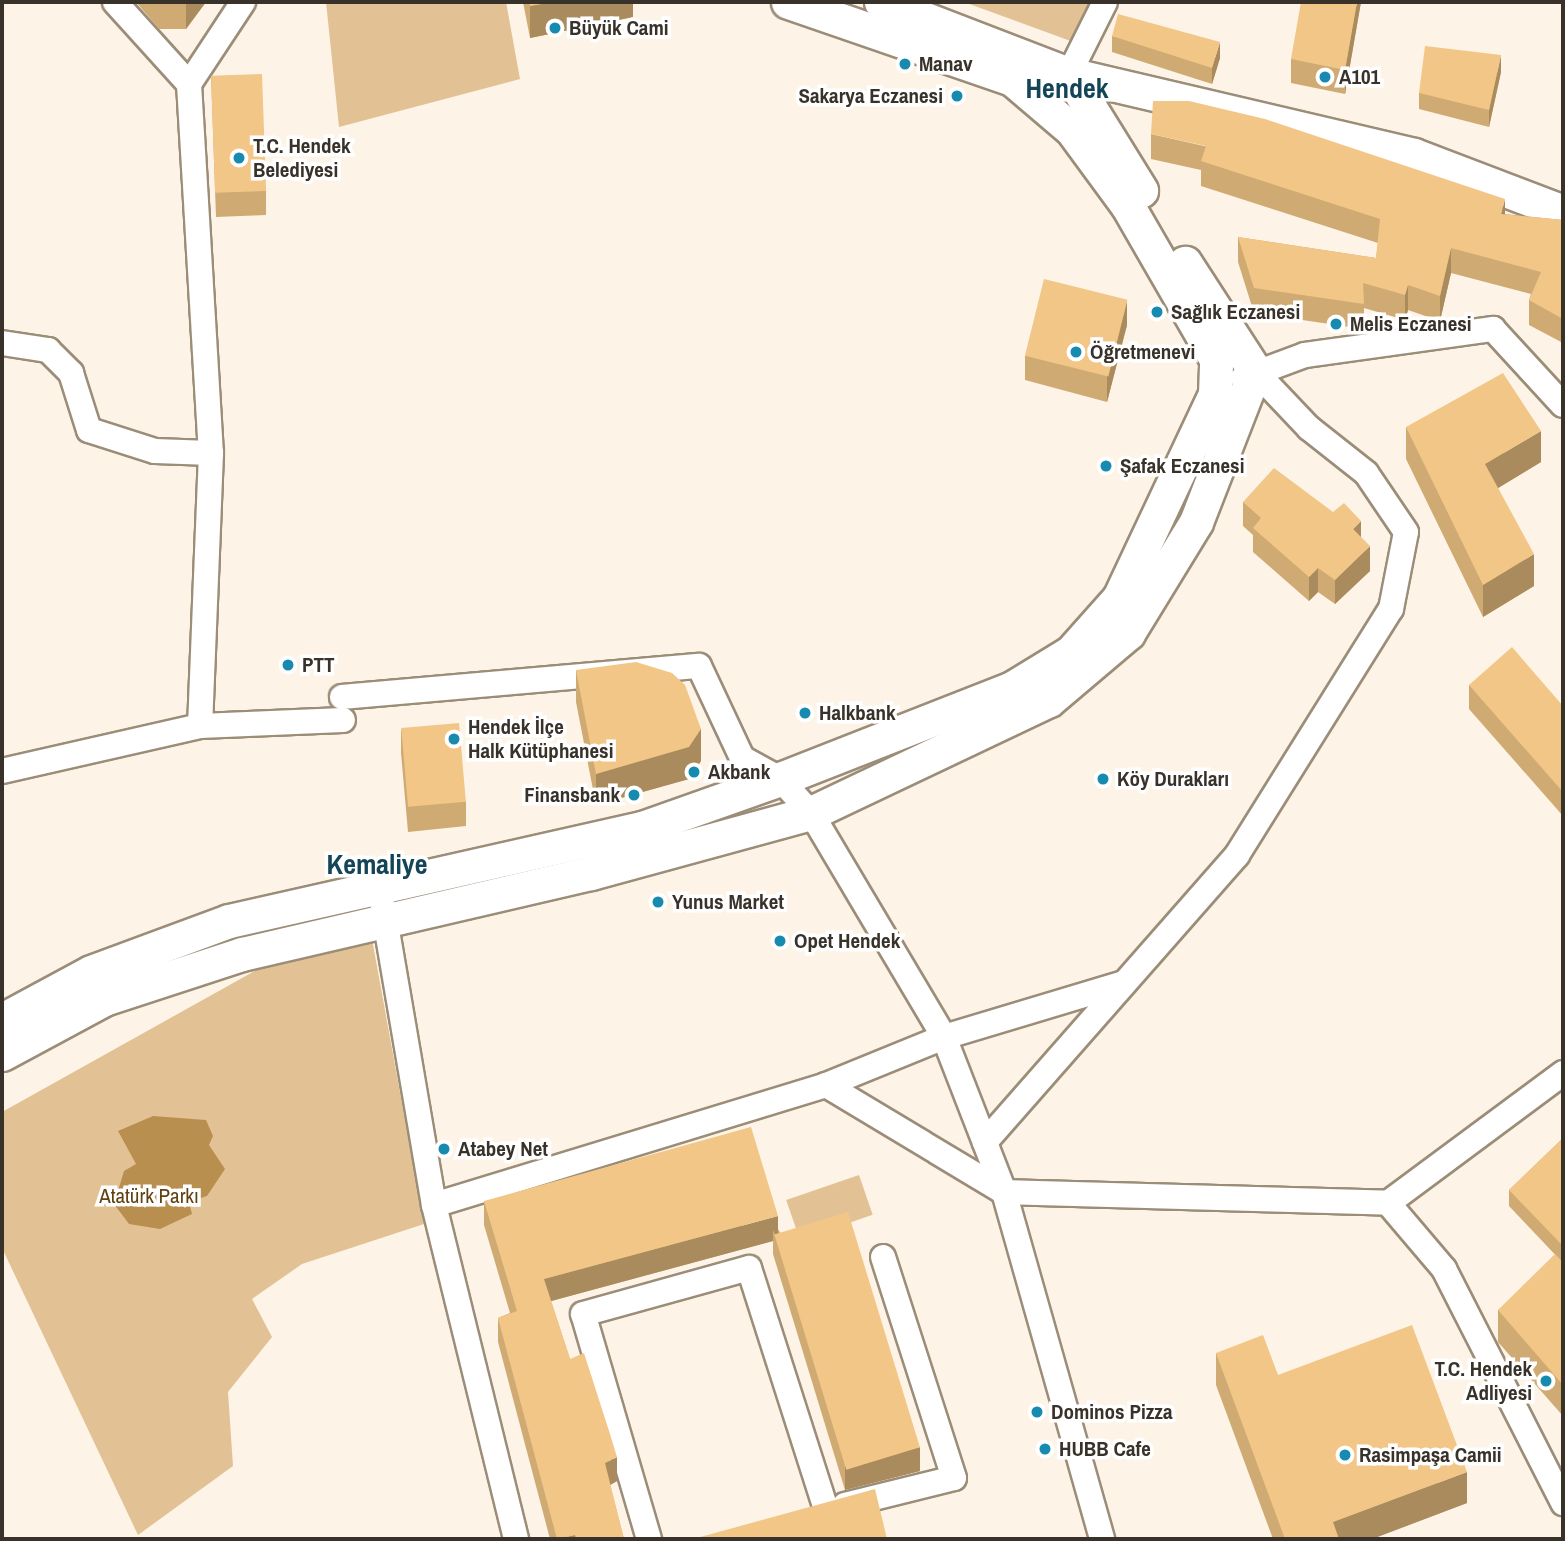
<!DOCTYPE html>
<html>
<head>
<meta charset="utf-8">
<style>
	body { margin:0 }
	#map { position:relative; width:1565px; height:1541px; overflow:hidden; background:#fdf3e6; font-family:"Archivo Narrow",sans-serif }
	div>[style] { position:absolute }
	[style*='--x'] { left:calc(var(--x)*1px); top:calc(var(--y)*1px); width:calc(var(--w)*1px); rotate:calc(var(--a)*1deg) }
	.green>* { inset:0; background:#e2c295; transform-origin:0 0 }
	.water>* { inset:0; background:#b98f50 }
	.roads { filter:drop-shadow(2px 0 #9b8d78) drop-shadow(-2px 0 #9b8d78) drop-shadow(0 2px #9b8d78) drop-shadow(0 -2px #9b8d78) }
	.street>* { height:24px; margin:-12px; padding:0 12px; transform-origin:12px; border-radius:12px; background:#fff }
	.secondary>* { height:33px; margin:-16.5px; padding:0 16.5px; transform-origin:16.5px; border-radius:16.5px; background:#fff }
	.wall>* { inset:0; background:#d0aa73 }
	.shaded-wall>* { inset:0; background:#a98b5e }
	.building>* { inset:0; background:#f2c686; transform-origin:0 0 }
	.dots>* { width:19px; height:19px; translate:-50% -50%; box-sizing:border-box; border:4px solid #fff; border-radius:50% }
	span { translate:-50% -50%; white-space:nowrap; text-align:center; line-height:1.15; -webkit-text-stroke:7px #fff; paint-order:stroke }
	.poi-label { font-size:21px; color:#38322a; font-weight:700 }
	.left { translate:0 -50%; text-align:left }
	.right { translate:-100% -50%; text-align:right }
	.park-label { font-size:21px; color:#604211 }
	.district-label { font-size:28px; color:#134557; font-weight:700 }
	.frame { position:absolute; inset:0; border:4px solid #38322a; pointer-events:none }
</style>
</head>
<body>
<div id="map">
	<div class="green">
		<div style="clip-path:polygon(326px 2px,506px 2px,520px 79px,339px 127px)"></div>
		<div style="clip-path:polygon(964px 2px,1099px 2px,1076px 43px)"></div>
		<div style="clip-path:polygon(372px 939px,424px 1224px,302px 1264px,252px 1299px,272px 1337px,228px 1392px,233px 1466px,138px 1535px,2px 1248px,2px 1112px,260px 968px)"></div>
		<div style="left:859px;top:1175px;width:42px;height:77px;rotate:71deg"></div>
	</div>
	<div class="water">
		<div style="clip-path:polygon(153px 1116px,206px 1120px,213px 1136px,209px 1145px,225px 1169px,207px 1196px,189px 1202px,192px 1214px,160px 1229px,129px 1224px,114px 1204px,124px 1171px,136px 1164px,118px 1131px)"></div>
	</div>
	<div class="roads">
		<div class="street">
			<div style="--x:115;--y:2;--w:110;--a:47.9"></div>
			<div style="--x:189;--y:84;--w:370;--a:86.6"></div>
			<div style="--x:1069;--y:74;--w:80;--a:-63.4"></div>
			<div style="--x:189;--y:84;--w:98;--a:-56.6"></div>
			<div style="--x:2;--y:343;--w:47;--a:8.7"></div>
			<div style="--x:48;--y:350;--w:33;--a:45"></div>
			<div style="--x:71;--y:373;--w:60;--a:72.5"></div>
			<div style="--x:89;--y:430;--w:69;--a:17.7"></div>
			<div style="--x:155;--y:451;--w:56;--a:2"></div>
			<div style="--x:211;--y:453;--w:273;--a:92.3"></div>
			<div style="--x:1243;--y:378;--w:66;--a:-20.4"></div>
			<div style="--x:1305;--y:355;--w:190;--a:-7.9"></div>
			<div style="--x:1493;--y:329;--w:103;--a:47.4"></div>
			<div style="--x:342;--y:697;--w:358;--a:-5"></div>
			<div style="--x:699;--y:666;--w:102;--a:64.9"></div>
			<div style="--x:742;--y:758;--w:43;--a:28.9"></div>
			<div style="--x:780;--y:779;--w:46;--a:47.6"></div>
			<div style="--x:811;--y:813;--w:261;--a:59.3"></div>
			<div style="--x:944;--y:1037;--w:166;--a:68.8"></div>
			<div style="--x:1004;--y:1192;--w:361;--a:74.2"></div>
			<div style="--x:2;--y:771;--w:203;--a:-12.8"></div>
			<div style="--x:200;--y:726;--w:143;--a:-2.4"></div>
			<div style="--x:383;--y:907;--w:302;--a:80.3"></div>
			<div style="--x:434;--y:1205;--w:344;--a:76.2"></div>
			<div style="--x:826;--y:1085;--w:208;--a:31"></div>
			<div style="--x:1004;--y:1192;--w:384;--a:1.6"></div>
			<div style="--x:1388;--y:1203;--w:218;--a:-36.6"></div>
			<div style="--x:985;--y:1142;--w:382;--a:-48.7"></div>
			<div style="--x:1237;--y:855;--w:290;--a:-58"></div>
			<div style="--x:1391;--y:609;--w:78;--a:-79"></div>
			<div style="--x:1406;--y:532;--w:71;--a:-124.1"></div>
			<div style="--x:1366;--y:473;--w:73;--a:-141.7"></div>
			<div style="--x:1309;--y:428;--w:79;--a:-133.5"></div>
			<div style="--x:1388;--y:1203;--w:87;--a:49.7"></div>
			<div style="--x:1444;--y:1269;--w:263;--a:63"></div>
			<div style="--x:434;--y:1205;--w:410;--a:-17"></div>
			<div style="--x:826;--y:1085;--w:127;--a:-22.1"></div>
			<div style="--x:944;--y:1037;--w:188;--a:-16.7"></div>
			<div style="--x:845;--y:1505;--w:112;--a:-13.9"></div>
			<div style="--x:954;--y:1478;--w:232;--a:-107.8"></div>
			<div style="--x:649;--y:1539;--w:234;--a:-106.3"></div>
			<div style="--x:583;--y:1314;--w:172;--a:-15.5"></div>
			<div style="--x:749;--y:1268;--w:254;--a:72.3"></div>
		</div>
		<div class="secondary">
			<div style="--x:881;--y:2;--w:201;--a:21"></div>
			<div style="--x:1069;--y:74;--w:354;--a:13.2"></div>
			<div style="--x:1414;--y:155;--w:160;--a:20.9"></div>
			<div style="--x:1069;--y:74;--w:137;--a:58.2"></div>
			<div style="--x:2;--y:1020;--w:101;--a:-28.3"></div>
			<div style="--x:91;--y:972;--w:147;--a:-20.3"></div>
			<div style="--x:229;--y:921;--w:423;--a:-12.7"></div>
			<div style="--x:642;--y:828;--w:146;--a:-19.5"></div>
			<div style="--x:780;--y:779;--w:249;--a:-21.4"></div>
			<div style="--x:1012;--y:688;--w:69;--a:-31.4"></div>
			<div style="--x:1071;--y:652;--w:72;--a:-48.4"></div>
			<div style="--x:1119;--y:598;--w:225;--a:-64.8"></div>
			<div style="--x:1215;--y:394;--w:35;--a:-88"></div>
			<div style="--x:1216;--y:359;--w:178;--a:-120"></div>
			<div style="--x:1127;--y:205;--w:93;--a:-126.3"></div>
			<div style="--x:1072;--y:130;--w:79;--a:-139.6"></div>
			<div style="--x:1012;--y:79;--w:237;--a:-161"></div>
			<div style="--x:2;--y:1054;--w:116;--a:-28.3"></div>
			<div style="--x:104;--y:999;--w:145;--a:-18.1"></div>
			<div style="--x:242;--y:954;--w:358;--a:-13.1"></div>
			<div style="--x:591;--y:873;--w:228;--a:-15.3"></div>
			<div style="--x:811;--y:813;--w:263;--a:-25.4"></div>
			<div style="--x:1049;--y:700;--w:104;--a:-40.3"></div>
			<div style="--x:1128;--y:633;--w:130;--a:-58.5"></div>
			<div style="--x:1196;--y:522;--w:162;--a:-68.7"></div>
			<div style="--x:1255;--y:371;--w:129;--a:-122.9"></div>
		</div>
	</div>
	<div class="wall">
		<div style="clip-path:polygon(136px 2px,206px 2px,186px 29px,159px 29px)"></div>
		<div style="clip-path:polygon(523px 2px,633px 2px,633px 17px,530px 38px)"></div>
		<div style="clip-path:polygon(1361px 2px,1345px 94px,1291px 83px,1291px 59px)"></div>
		<div style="clip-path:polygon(1112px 36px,1220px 58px,1212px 84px,1112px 52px)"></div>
		<div style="clip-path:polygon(1501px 72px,1489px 127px,1419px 109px,1419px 93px)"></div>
		<div style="clip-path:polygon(211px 76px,266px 191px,266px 215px,216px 217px)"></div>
		<div style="clip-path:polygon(1151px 134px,1505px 214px,1563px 220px,1563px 343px,1529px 325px,1529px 300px,1531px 294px,1451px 273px,1440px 321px,1408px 310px,1405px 320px,1364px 308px,1364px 329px,1254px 313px,1238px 262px,1238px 237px,1376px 258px,1378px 243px,1201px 186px,1201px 170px,1151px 159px)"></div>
		<div style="clip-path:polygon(1127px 325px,1107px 402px,1025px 380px,1025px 356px)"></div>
		<div style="clip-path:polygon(1406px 427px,1541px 462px,1498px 488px,1534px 586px,1483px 617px,1406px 459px)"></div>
		<div style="clip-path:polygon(1243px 502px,1361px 537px,1370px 571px,1335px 604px,1318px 592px,1309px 601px,1253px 552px,1253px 535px,1243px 526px)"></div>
		<div style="clip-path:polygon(576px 670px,701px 761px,689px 779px,596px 805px,576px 702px)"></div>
		<div style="clip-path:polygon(1469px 685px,1563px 706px,1563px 816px,1469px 709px)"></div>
		<div style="clip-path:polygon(401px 729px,466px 802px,466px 826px,408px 832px,401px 753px)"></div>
		<div style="clip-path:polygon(1563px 1138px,1563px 1263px,1509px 1206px,1509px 1190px)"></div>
		<div style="clip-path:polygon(484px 1201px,778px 1229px,920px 1471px,845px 1490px,773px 1254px,773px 1241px,551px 1301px,570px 1359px,617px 1481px,610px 1485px,624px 1539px,550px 1539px,498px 1342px,498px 1318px,510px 1313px,484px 1225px)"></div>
		<div style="clip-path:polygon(1563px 1263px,1563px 1416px,1498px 1342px,1498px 1310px)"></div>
		<div style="clip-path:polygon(1216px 1353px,1278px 1375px,1467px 1503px,1372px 1539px,1273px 1539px,1216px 1385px)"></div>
	</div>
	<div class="shaded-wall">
		<div style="clip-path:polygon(186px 2px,206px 2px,186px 29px)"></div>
		<div style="clip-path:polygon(553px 2px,633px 2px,633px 17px,530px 38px,530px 6px)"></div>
		<div style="clip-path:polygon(1357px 2px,1361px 2px,1345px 94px,1345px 70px)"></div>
		<div style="clip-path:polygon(1220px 42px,1220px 58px,1212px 84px,1212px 68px)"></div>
		<div style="clip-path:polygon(1501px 55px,1501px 72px,1489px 127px,1489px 110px)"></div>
		<div style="clip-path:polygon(1505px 199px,1505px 224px,1501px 214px)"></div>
		<div style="clip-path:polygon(1451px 248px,1451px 273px,1440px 321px,1440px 296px)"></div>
		<div style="clip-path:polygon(1408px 285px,1408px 310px,1405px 320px,1405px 295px)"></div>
		<div style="clip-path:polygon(1127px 300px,1127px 325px,1107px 402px,1107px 377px)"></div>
		<div style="clip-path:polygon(1541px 431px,1541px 462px,1485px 496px,1485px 464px)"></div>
		<div style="clip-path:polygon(1361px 521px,1361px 546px,1353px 529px)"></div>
		<div style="clip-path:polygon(1370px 546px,1370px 571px,1335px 604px,1335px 580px)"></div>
		<div style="clip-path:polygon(1534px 554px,1534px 586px,1483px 617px,1483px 585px)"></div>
		<div style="clip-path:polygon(1318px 568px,1318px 592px,1309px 601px,1309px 577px)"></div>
		<div style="clip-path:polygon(701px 729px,701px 761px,689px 779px,596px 805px,596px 774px)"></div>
		<div style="clip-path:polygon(778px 1216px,778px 1240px,773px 1230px,773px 1241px,544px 1303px,544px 1279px)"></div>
		<div style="clip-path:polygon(920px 1447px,920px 1471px,845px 1490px,845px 1466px)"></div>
		<div style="clip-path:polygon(617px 1457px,617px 1481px,605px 1488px,605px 1463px)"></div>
		<div style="clip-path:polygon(1467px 1472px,1467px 1503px,1372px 1539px,1333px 1539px,1333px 1522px)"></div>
		<div style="clip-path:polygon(575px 1535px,575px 1539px,561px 1539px)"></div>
	</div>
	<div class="building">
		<div style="clip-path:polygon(529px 2px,553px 2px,530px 6px)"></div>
		<div style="clip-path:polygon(1301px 2px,1357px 2px,1345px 70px,1291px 59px)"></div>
		<div style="clip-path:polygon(1118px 14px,1220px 42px,1212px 68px,1112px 36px)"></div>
		<div style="clip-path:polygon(1425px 46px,1501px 55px,1489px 110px,1419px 93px)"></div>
		<div style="left:262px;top:74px;width:117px;height:51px;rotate:88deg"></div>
		<div style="clip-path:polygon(1153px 101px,1189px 101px,1265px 119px,1505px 199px,1501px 214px,1563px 220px,1563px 319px,1529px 300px,1541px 272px,1451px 248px,1440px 296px,1408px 285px,1405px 295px,1363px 283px,1364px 304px,1254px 288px,1238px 237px,1376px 258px,1380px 219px,1201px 161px,1206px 146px,1151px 134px)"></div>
		<div style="left:1044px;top:279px;width:86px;height:79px;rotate:14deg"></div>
		<div style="clip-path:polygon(1503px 373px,1541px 431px,1485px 464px,1534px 554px,1483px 585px,1406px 427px)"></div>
		<div style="clip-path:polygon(1274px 468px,1333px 512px,1344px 503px,1361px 521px,1353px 529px,1370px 546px,1335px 580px,1318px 568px,1309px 577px,1253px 528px,1261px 518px,1243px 502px)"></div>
		<div style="clip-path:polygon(1512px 647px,1563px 706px,1563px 792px,1469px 685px)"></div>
		<div style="clip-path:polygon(636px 662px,672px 673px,685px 685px,701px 729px,689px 747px,596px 774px,576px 670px)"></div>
		<div style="left:459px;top:723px;width:79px;height:58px;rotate:85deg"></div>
		<div style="clip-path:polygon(751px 1127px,778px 1216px,544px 1279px,570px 1359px,584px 1353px,610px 1434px,617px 1457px,605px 1463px,624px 1539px,577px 1539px,575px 1535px,557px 1539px,498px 1318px,517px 1311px,484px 1201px)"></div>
		<div style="clip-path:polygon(1563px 1138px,1563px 1246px,1509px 1190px)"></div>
		<div style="left:848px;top:1212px;width:246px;height:77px;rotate:73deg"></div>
		<div style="clip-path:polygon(1555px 1254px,1563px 1263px,1563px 1385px,1498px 1310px)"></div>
		<div style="clip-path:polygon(1412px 1325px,1467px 1472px,1333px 1522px,1339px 1539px,1285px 1539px,1216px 1353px,1263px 1335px,1278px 1375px)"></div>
		<div style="clip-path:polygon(875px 1489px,887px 1539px,693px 1539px)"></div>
	</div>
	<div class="dots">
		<div style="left:555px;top:28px;background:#178aaf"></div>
		<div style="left:905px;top:64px;background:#178aaf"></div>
		<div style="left:1325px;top:77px;background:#178aaf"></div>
		<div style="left:957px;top:96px;background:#178aaf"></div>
		<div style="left:239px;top:158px;background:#178aaf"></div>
		<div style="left:1157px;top:312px;background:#178aaf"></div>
		<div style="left:1336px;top:324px;background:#178aaf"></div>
		<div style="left:1076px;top:352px;background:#178aaf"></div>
		<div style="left:1106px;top:466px;background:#178aaf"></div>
		<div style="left:288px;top:665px;background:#178aaf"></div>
		<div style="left:805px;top:713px;background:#178aaf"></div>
		<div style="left:454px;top:739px;background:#178aaf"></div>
		<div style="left:694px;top:772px;background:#178aaf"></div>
		<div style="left:1103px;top:779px;background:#178aaf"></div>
		<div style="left:634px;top:795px;background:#178aaf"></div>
		<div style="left:658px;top:902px;background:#178aaf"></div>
		<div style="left:780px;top:941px;background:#178aaf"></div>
		<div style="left:444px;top:1149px;background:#178aaf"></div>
		<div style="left:1546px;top:1381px;background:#178aaf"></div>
		<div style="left:1037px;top:1412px;background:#178aaf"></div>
		<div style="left:1045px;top:1449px;background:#178aaf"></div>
		<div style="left:1345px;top:1455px;background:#178aaf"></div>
	</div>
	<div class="poi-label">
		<span class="left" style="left:569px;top:28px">Büyük Cami</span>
		<span class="left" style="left:919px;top:64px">Manav</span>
		<span class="left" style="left:1339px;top:77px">A101</span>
		<span class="right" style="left:943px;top:96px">Sakarya Eczanesi</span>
		<span class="left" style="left:253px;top:158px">T.C. Hendek<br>Belediyesi</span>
		<span class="left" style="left:1171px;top:312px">Sağlık Eczanesi</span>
		<span class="left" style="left:1350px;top:324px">Melis Eczanesi</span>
		<span class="left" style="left:1090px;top:352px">Öğretmenevi</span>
		<span class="left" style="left:1120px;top:466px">Şafak Eczanesi</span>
		<span class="left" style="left:302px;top:665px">PTT</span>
		<span class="left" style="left:819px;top:713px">Halkbank</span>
		<span class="left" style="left:468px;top:739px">Hendek İlçe<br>Halk Kütüphanesi</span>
		<span class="left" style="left:708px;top:772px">Akbank</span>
		<span class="left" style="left:1117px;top:779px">Köy Durakları</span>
		<span class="right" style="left:620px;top:795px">Finansbank</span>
		<span class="left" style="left:672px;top:902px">Yunus Market</span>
		<span class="left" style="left:794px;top:941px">Opet Hendek</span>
		<span class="left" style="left:458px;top:1149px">Atabey Net</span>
		<span class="right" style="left:1532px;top:1381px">T.C. Hendek<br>Adliyesi</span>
		<span class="left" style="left:1051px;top:1412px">Dominos Pizza</span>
		<span class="left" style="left:1059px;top:1449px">HUBB Cafe</span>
		<span class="left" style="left:1359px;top:1455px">Rasimpaşa Camii</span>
	</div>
	<div class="park-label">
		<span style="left:149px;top:1196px">Atatürk Parkı</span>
	</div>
	<div class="district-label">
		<span style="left:1067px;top:88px">Hendek</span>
		<span style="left:377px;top:864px">Kemaliye</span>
	</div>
	<div class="frame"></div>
</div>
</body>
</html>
